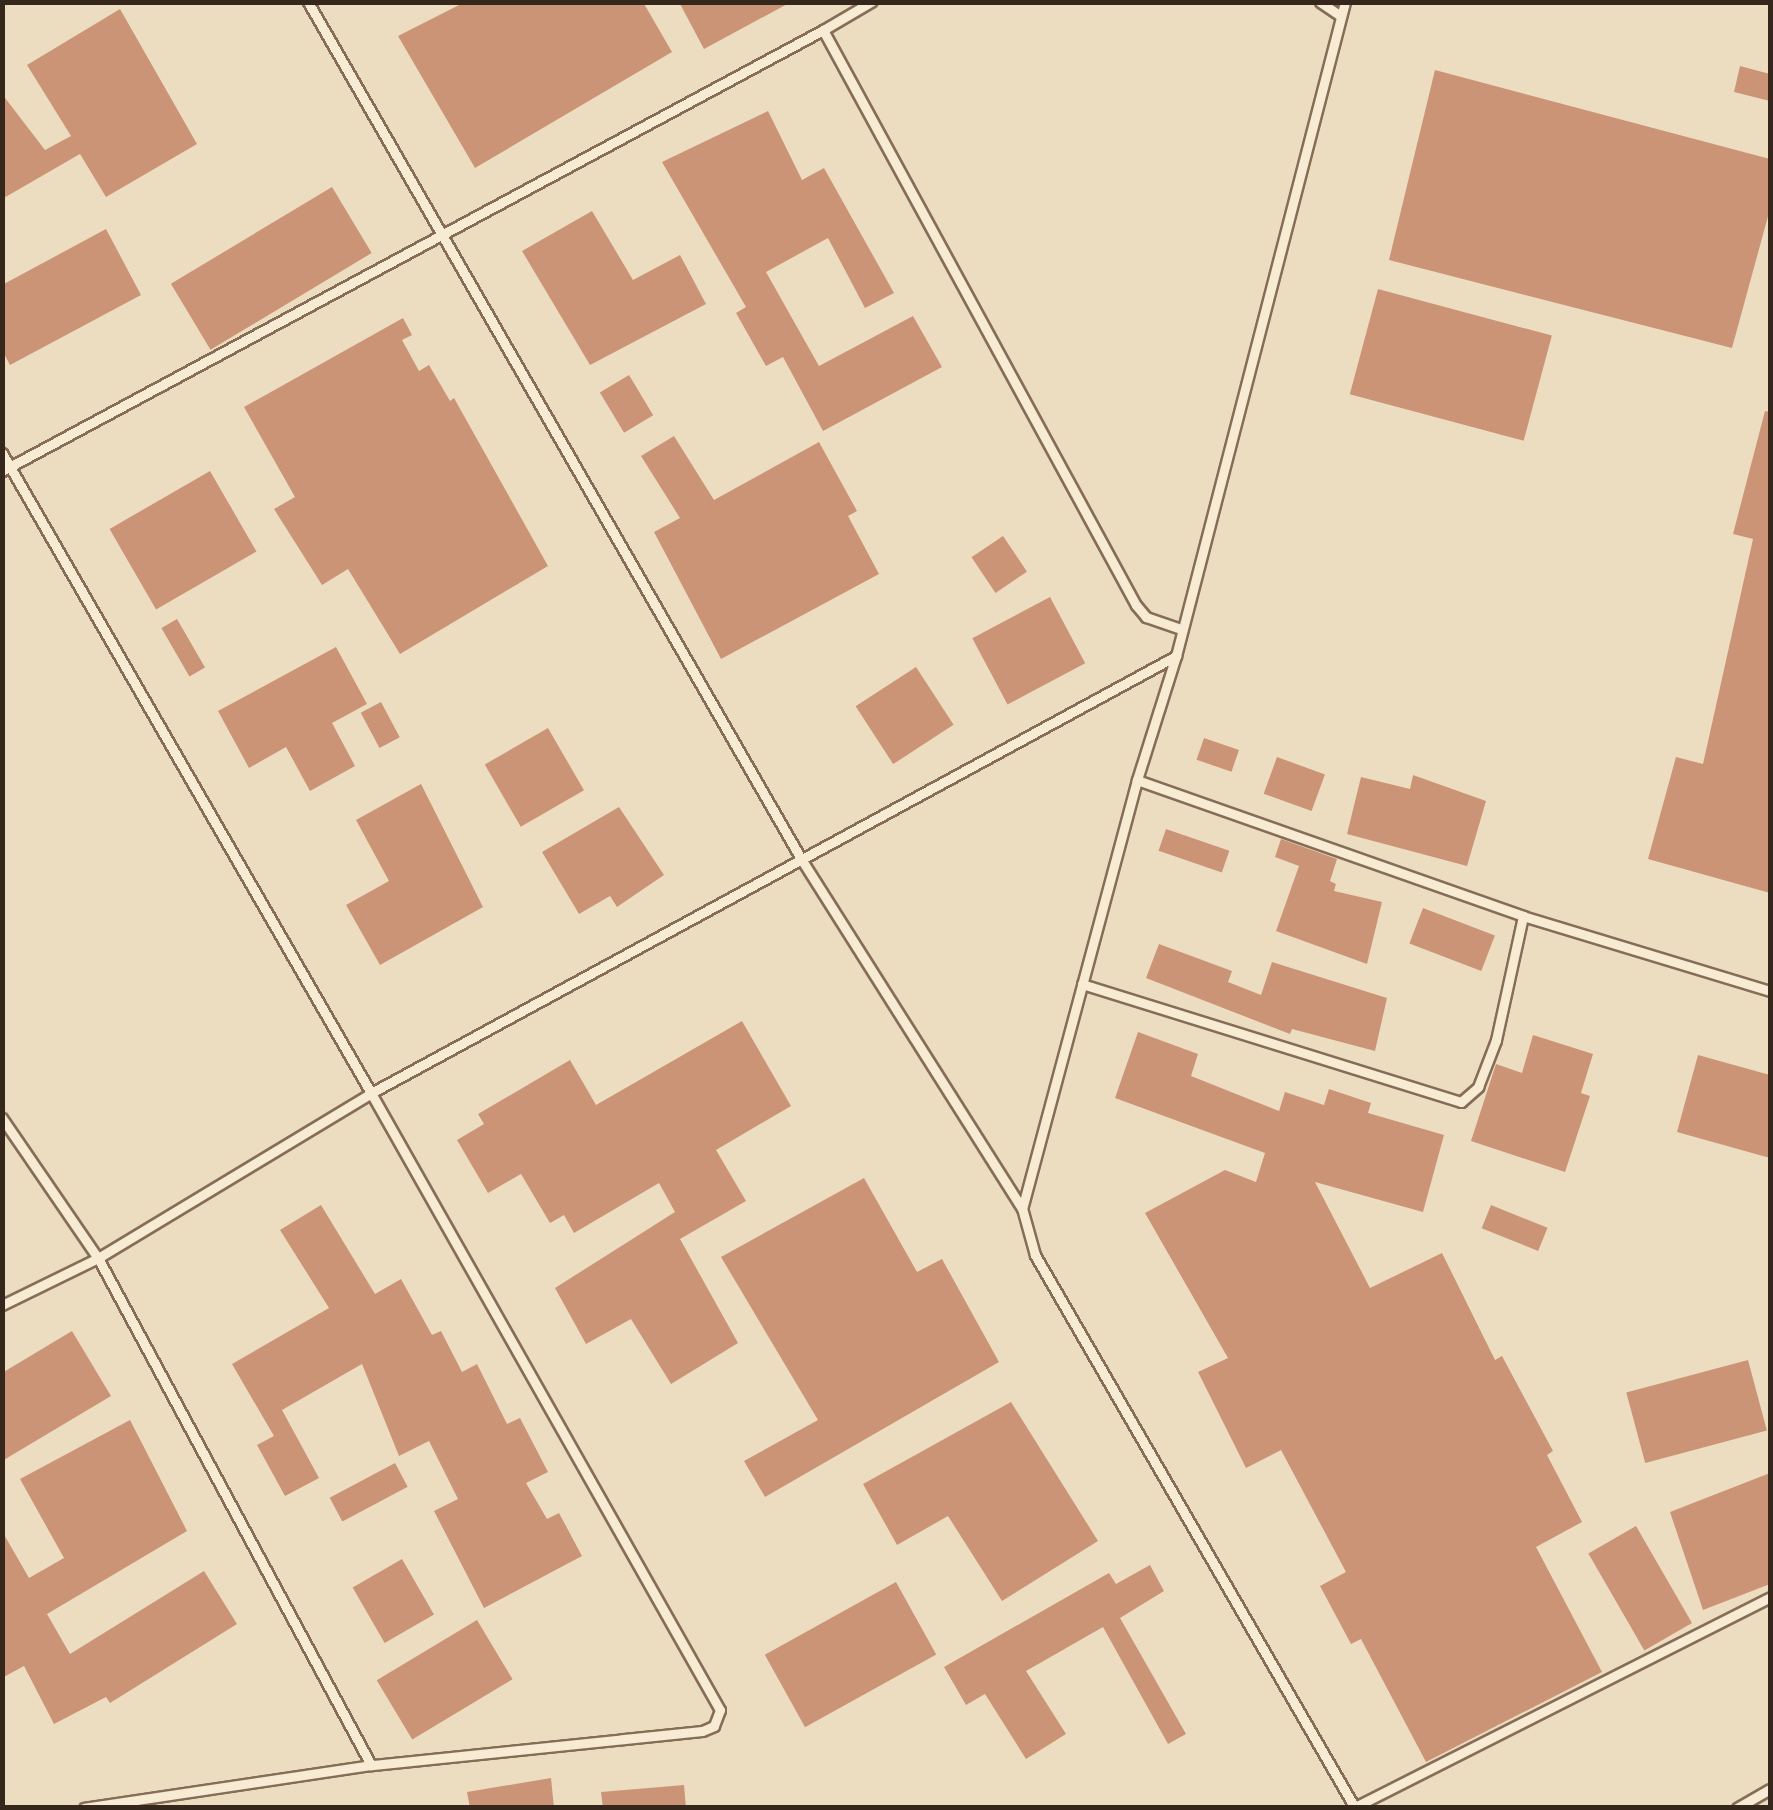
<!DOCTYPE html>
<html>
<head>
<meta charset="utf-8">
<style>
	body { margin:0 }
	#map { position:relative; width:1773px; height:1810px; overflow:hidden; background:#edddc0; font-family:"Source Serif 4",serif }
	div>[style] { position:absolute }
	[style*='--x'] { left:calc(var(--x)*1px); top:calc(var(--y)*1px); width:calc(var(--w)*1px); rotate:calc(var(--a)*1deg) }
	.building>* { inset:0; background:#cb9477; transform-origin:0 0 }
	.roads { filter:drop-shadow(2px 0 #866d58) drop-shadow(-2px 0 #866d58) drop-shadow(0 2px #866d58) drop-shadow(0 -2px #866d58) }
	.service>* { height:9px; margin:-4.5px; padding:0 4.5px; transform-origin:4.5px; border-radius:4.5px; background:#f8ebd3 }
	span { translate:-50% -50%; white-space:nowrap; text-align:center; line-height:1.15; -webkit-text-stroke:8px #f5e7d0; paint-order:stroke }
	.frame { position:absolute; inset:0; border:5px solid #36271d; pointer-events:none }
</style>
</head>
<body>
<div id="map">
	<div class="building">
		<div style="clip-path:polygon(465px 2px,643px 2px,672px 52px,475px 168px,398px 36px)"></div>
		<div style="clip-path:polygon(679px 2px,791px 2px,704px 49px)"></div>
		<div style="clip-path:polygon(120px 9px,197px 144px,106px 197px,80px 154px,2px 199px,2px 94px,45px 150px,71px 136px,27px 65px)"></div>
		<div style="clip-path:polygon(1740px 66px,1770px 74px,1770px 101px,1734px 92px)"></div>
		<div style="clip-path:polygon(1435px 70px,1770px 159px,1770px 209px,1732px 348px,1389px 260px)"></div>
		<div style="clip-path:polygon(768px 111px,802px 180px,824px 168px,894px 293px,865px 308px,828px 238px,766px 272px,819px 366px,913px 316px,942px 367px,823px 431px,783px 357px,766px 366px,736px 313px,746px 307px,662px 162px)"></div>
		<div style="left:332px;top:187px;width:77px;height:188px;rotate:59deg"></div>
		<div style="clip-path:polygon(592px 211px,633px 280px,680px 255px,706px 304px,590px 365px,522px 251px)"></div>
		<div style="clip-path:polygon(106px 229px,141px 295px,10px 365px,2px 350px,2px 285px)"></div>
		<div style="left:1378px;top:289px;width:180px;height:109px;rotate:15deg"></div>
		<div style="clip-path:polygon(403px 318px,412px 335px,402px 340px,419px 371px,429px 365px,450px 401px,454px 398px,548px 566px,400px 654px,348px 569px,322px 585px,274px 509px,295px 497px,244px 407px)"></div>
		<div style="left:629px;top:375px;width:47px;height:34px;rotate:59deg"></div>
		<div style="clip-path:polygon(1765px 411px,1770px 412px,1770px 893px,1648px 859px,1676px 757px,1703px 764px,1753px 539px,1733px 534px)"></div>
		<div style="clip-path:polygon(674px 436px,714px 500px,819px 442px,857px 511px,848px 516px,879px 574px,721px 659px,654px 532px,680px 518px,641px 456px)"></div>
		<div style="left:210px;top:471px;width:93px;height:116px;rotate:60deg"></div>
		<div style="left:1003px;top:536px;width:43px;height:38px;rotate:56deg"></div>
		<div style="left:1050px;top:597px;width:75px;height:88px;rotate:62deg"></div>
		<div style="left:177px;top:619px;width:56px;height:18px;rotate:60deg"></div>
		<div style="clip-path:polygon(336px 647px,367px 704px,332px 723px,355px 766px,310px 791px,286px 747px,249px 768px,218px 711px)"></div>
		<div style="left:916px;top:667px;width:69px;height:72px;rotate:57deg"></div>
		<div style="left:381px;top:702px;width:40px;height:23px;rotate:62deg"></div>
		<div style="left:548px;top:728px;width:72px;height:73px;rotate:60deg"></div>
		<div style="left:1204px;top:738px;width:37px;height:23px;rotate:19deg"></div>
		<div style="left:1277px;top:757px;width:51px;height:39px;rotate:20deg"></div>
		<div style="clip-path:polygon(1413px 775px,1486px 801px,1467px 866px,1347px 834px,1361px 777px,1410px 789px)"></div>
		<div style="clip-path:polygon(421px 784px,483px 907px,380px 965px,346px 905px,389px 881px,356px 820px)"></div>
		<div style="clip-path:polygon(619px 807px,664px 875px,617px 907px,610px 896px,579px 914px,542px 852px)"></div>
		<div style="left:1166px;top:829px;width:67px;height:23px;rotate:19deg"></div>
		<div style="clip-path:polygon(1281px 839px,1337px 859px,1330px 881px,1336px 884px,1334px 891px,1382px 902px,1367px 964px,1276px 931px,1299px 866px,1275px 857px)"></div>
		<div style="left:1423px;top:908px;width:77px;height:38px;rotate:21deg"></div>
		<div style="clip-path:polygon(1159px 944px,1232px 971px,1228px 982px,1261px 995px,1272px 962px,1387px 998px,1375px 1051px,1292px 1029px,1290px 1034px,1146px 978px)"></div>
		<div style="clip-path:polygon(742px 1021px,791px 1106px,716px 1150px,746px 1201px,680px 1239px,738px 1343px,671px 1384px,631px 1319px,586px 1344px,555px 1288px,675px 1212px,659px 1183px,574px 1233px,564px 1215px,550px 1223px,521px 1174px,488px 1193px,457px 1140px,484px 1124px,478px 1114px,570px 1060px,596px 1105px)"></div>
		<div style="clip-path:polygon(1138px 1032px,1198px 1054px,1191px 1076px,1279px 1111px,1285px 1092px,1324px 1105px,1329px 1089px,1371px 1103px,1368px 1113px,1444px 1135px,1423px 1212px,1315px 1182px,1370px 1288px,1442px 1253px,1495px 1360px,1502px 1356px,1553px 1451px,1547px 1455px,1582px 1522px,1536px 1547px,1602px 1672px,1426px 1762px,1361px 1639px,1351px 1644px,1320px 1586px,1346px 1572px,1281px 1450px,1246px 1468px,1198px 1372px,1228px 1358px,1145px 1213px,1225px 1170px,1256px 1182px,1265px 1153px,1115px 1098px)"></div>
		<div style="clip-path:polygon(1533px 1035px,1593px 1054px,1581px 1093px,1590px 1096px,1565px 1172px,1471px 1141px,1496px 1064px,1522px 1073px)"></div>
		<div style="clip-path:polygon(1698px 1055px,1770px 1075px,1770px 1158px,1677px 1132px)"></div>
		<div style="clip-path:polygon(864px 1178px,917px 1272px,942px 1259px,999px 1362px,765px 1497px,744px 1461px,818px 1420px,721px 1257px)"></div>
		<div style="clip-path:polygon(321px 1205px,375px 1294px,401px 1279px,432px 1335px,441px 1331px,462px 1372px,477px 1364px,507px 1424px,520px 1418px,548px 1472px,526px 1483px,547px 1519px,559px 1513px,582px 1556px,484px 1608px,434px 1511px,458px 1499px,429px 1441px,399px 1456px,362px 1364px,282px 1410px,319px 1478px,285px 1496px,257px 1445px,274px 1436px,232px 1364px,329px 1308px,280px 1230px)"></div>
		<div style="left:1491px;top:1205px;width:61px;height:25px;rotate:22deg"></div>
		<div style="clip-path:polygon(72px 1331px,111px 1396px,2px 1461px,2px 1373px)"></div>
		<div style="left:1748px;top:1360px;width:73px;height:126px;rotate:75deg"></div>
		<div style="clip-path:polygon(1011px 1402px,1098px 1541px,1002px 1601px,948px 1516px,897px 1545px,863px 1484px)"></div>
		<div style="clip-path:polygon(130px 1420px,187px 1531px,47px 1614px,70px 1654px,204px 1571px,237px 1624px,110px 1703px,106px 1697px,54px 1724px,24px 1666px,2px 1678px,2px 1531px,29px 1578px,64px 1558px,20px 1479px)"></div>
		<div style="left:395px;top:1463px;width:27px;height:74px;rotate:62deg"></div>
		<div style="clip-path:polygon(1770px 1473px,1770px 1584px,1703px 1610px,1670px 1512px)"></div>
		<div style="left:1636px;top:1526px;width:112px;height:55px;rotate:60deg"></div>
		<div style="left:402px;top:1559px;width:64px;height:57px;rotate:60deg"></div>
		<div style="clip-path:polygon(1150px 1565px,1164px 1591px,1120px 1618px,1186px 1734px,1168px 1744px,1103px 1627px,1026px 1671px,1066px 1734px,1026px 1759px,985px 1694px,966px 1705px,944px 1667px,1109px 1573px,1116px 1584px)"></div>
		<div style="left:896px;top:1582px;width:83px;height:150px;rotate:61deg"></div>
		<div style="left:477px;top:1620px;width:69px;height:117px;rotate:59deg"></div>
		<div style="clip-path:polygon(551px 1778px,554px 1808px,470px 1808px,467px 1792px)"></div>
		<div style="clip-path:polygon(684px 1785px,686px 1808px,603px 1808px,601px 1792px)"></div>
	</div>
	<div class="roads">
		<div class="service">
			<div style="--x:308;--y:2;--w:992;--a:60.08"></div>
			<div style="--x:803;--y:862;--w:409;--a:57.7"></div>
			<div style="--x:1320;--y:2;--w:25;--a:34"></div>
			<div style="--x:1345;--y:2;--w:675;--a:104.49"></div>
			<div style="--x:1176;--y:656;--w:130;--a:107.5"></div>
			<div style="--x:1137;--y:780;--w:443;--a:105"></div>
			<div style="--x:1022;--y:1208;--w:49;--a:74.5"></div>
			<div style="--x:1035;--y:1255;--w:639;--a:59.94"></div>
			<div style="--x:823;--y:30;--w:56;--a:-30.3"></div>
			<div style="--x:2;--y:453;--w:739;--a:60.03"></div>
			<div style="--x:371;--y:1093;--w:916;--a:-28.5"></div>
			<div style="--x:2;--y:471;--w:932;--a:-28.24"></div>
			<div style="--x:823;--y:30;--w:655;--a:61.44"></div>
			<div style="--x:1136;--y:605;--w:16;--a:50"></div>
			<div style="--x:1146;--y:617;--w:37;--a:19"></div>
			<div style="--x:1137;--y:780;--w:409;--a:19.4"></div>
			<div style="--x:1523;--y:916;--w:258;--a:16.9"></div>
			<div style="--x:1082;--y:984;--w:397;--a:17.3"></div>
			<div style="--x:1461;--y:1102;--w:23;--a:-41"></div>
			<div style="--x:1478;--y:1087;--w:50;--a:-69"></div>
			<div style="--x:1496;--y:1040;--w:127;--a:-77.7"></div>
			<div style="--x:2;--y:1118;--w:170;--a:55.6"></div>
			<div style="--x:98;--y:1258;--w:576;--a:61.7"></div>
			<div style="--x:2;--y:1305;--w:107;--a:-26.1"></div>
			<div style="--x:98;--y:1258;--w:319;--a:-31.1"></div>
			<div style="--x:371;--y:1093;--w:709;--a:60.51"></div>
			<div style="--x:720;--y:1710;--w:17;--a:111"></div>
			<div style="--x:714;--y:1726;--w:13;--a:157"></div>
			<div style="--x:702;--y:1731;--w:333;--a:174.1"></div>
			<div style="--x:371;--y:1765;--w:290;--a:171.5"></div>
			<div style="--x:1355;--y:1807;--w:465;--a:-26.8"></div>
			<div style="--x:1737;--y:1808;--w:38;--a:-30"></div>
		</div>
	</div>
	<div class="frame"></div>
</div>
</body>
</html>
